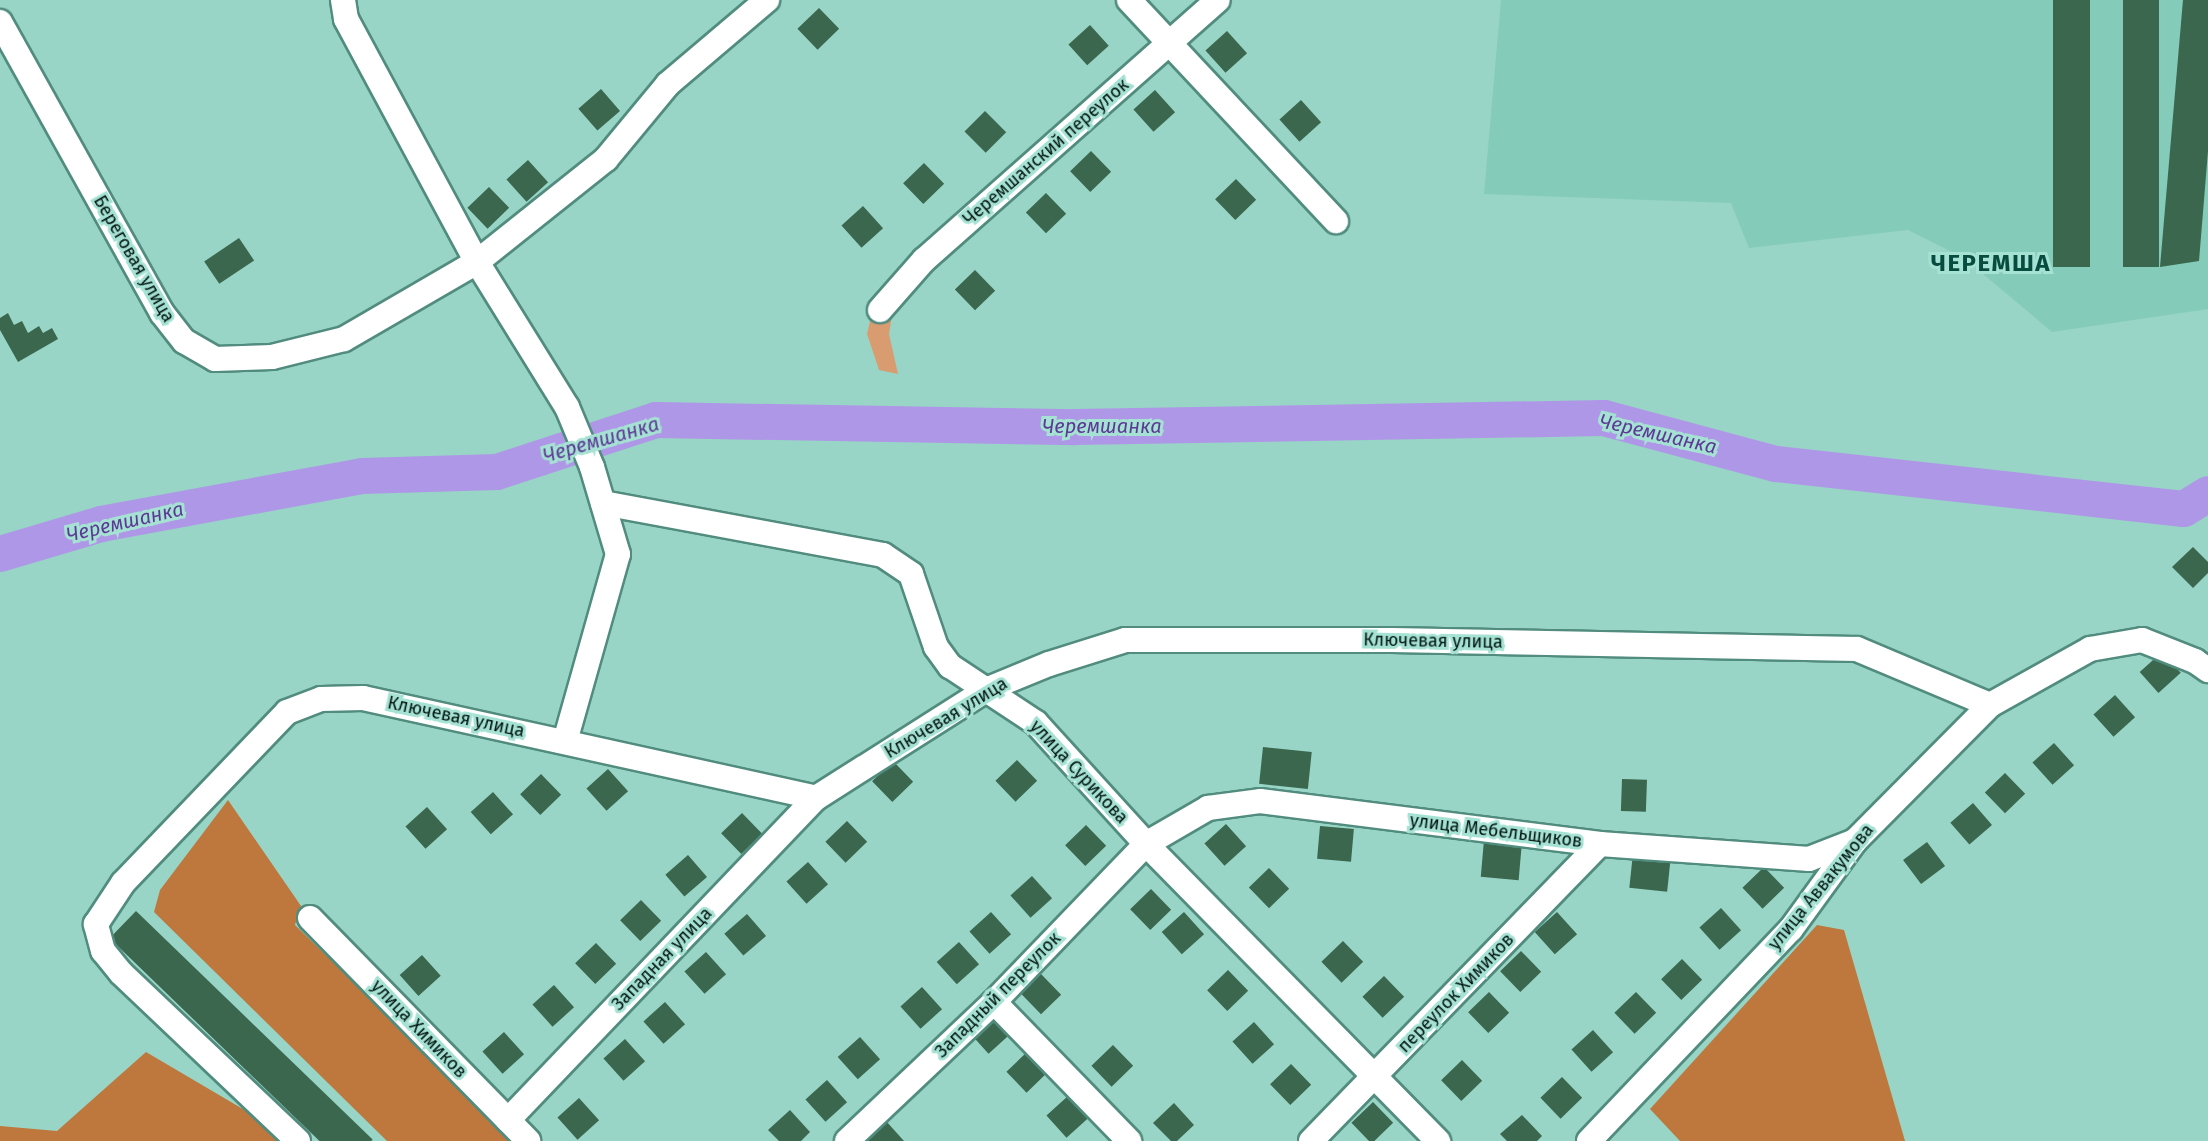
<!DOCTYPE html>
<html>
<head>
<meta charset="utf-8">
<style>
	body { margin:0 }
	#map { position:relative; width:2208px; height:1141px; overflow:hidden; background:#98d5c6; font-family:"Fira Sans",sans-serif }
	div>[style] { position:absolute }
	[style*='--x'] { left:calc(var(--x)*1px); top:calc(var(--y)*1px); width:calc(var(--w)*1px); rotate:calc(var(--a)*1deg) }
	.built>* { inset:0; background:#85cbba }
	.green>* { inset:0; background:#d89c70 }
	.forest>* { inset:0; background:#be773c }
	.river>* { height:36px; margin:-18px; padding:0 18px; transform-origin:18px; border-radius:18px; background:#af97e7 }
	.building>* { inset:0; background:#3a674d; transform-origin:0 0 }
	.roads { filter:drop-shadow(2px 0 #518c7e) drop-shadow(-2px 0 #518c7e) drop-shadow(0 2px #518c7e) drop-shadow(0 -2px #518c7e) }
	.minor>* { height:24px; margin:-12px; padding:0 12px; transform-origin:12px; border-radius:12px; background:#fff }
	span { translate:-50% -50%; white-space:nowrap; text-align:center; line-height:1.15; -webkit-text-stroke:6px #a5e2d3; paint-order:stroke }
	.street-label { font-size:18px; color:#00140f }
	.water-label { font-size:20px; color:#5d3996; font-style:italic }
	.district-label { font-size:24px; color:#084c40; font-weight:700; letter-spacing:1.5px }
</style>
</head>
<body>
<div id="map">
	<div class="built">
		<div style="clip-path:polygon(1501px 0,2208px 0,2208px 309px,2052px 332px,1964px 258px,1908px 230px,1749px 248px,1731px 203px,1484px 194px)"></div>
	</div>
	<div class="green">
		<div style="clip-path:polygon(899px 273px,889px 334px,898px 374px,879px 370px,867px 334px,874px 303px)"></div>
	</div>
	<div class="forest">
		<div style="clip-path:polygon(228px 800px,301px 906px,295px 925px,516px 1141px,387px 1141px,154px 912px,160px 890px)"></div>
		<div style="clip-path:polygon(1817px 925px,1844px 930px,1905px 1141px,1680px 1141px,1650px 1109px)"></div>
		<div style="clip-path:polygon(146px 1052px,258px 1118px,285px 1141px,0 1141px,0 1126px,57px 1131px)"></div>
	</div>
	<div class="river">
		<div style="--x:0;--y:554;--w:105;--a:-16.5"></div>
		<div style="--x:101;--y:524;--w:265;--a:-10.4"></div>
		<div style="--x:362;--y:476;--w:135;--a:-1.7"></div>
		<div style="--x:497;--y:472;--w:167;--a:-18.1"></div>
		<div style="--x:656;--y:420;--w:419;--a:1"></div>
		<div style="--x:1075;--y:427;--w:529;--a:-0.97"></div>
		<div style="--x:1604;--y:418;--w:178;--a:15"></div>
		<div style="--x:1776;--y:464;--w:410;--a:6.3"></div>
		<div style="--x:2184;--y:509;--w:28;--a:-32"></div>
	</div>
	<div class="building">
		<div style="left:2053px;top:0;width:37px;height:267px"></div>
		<div style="left:2123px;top:0;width:36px;height:267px"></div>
		<div style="clip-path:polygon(2183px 0,2208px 0,2208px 151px,2199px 261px,2160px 267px)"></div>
		<div style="left:819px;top:8px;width:29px;height:30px;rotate:46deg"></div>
		<div style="left:1090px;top:25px;width:28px;height:29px;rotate:48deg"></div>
		<div style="left:1227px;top:31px;width:30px;height:29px;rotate:48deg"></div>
		<div style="left:601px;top:89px;width:29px;height:30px;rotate:49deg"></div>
		<div style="left:1155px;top:90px;width:30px;height:29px;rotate:48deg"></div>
		<div style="left:1301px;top:100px;width:30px;height:29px;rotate:48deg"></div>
		<div style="left:985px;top:111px;width:30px;height:29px;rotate:45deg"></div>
		<div style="left:1091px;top:151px;width:29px;height:29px;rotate:46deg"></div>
		<div style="left:528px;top:160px;width:30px;height:29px;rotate:48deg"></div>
		<div style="left:924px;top:163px;width:29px;height:29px;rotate:46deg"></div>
		<div style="left:1236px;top:179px;width:29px;height:29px;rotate:46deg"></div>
		<div style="left:489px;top:187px;width:29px;height:30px;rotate:46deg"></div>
		<div style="left:1046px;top:193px;width:29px;height:28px;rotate:46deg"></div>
		<div style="left:863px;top:206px;width:30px;height:29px;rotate:48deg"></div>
		<div style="left:239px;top:238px;width:27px;height:42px;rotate:56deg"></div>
		<div style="left:975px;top:270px;width:29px;height:28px;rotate:46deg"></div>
		<div style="clip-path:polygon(8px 313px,14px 325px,22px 321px,28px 333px,39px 326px,43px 333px,52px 328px,58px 339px,18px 362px,0 330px,0 318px)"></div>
		<div style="clip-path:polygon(2193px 547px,2208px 562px,2208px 573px,2193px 588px,2172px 567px)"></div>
		<div style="left:2162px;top:652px;width:28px;height:30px;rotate:48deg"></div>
		<div style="left:2115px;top:695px;width:30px;height:29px;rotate:48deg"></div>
		<div style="left:2054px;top:743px;width:30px;height:29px;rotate:48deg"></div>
		<div style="left:1263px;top:747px;width:49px;height:37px;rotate:6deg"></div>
		<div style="left:1017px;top:760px;width:29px;height:30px;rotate:46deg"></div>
		<div style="left:893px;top:761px;width:29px;height:29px;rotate:46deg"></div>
		<div style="left:608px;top:769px;width:30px;height:29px;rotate:48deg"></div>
		<div style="left:2005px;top:773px;width:29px;height:28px;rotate:46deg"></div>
		<div style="left:541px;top:774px;width:29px;height:29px;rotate:46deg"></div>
		<div style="left:1622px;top:779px;width:25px;height:32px;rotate:2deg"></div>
		<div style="left:493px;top:792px;width:30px;height:30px;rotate:48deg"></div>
		<div style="left:1973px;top:803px;width:29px;height:30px;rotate:49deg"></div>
		<div style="left:427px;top:807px;width:30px;height:29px;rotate:48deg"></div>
		<div style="left:742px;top:813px;width:29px;height:29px;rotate:46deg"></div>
		<div style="left:847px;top:821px;width:29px;height:30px;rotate:46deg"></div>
		<div style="left:1226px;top:824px;width:30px;height:29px;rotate:48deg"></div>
		<div style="left:1086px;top:825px;width:29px;height:29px;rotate:46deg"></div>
		<div style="left:1320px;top:826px;width:34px;height:33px;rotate:5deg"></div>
		<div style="left:1484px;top:840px;width:38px;height:37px;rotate:5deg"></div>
		<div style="left:1927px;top:842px;width:30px;height:30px;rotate:53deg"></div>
		<div style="left:1633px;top:853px;width:38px;height:35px;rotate:6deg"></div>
		<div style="left:688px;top:855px;width:29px;height:30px;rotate:49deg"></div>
		<div style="left:808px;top:862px;width:30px;height:29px;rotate:48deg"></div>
		<div style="left:1764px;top:867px;width:29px;height:30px;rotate:46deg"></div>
		<div style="left:1269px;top:868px;width:29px;height:28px;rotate:46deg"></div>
		<div style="left:1032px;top:876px;width:30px;height:29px;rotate:48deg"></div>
		<div style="left:1151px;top:889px;width:29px;height:29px;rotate:46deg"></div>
		<div style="left:641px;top:900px;width:29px;height:29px;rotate:46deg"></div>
		<div style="left:1721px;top:908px;width:30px;height:29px;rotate:48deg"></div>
		<div style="left:136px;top:911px;width:329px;height:38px;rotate:44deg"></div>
		<div style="left:991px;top:912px;width:30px;height:29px;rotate:48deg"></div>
		<div style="left:1184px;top:912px;width:30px;height:30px;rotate:48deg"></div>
		<div style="left:1557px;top:912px;width:30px;height:30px;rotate:48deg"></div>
		<div style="left:747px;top:914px;width:29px;height:30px;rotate:49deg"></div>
		<div style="left:1343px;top:941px;width:29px;height:30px;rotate:46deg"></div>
		<div style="left:959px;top:942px;width:30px;height:30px;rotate:48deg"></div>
		<div style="left:596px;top:943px;width:29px;height:29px;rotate:46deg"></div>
		<div style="left:1521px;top:951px;width:29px;height:29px;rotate:46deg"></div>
		<div style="left:706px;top:952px;width:30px;height:29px;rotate:48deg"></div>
		<div style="left:422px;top:955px;width:28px;height:30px;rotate:48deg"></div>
		<div style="left:1682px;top:959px;width:29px;height:29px;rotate:46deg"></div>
		<div style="left:1228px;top:970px;width:29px;height:29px;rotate:46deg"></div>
		<div style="left:1041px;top:974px;width:29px;height:28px;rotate:46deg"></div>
		<div style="left:1384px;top:976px;width:29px;height:30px;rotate:46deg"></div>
		<div style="left:554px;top:985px;width:30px;height:29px;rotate:48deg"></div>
		<div style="left:922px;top:987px;width:30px;height:29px;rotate:48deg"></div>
		<div style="left:1489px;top:992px;width:29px;height:29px;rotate:46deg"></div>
		<div style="left:1636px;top:992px;width:29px;height:30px;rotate:46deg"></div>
		<div style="left:665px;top:1002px;width:30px;height:29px;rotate:48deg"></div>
		<div style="left:990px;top:1012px;width:30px;height:29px;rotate:48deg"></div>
		<div style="left:1254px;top:1022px;width:30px;height:29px;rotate:48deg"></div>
		<div style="left:1593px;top:1030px;width:30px;height:29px;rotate:48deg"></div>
		<div style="left:504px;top:1032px;width:30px;height:29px;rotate:48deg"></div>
		<div style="left:860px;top:1037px;width:30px;height:30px;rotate:48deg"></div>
		<div style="left:625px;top:1039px;width:30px;height:29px;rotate:48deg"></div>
		<div style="left:1113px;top:1045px;width:29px;height:30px;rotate:46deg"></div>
		<div style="left:1028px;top:1051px;width:29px;height:30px;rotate:46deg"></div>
		<div style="left:1462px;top:1060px;width:29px;height:29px;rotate:46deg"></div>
		<div style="left:1291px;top:1064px;width:29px;height:29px;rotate:46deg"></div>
		<div style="left:1562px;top:1077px;width:29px;height:30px;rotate:46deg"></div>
		<div style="left:827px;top:1080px;width:30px;height:29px;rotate:48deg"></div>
		<div style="left:1068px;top:1096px;width:30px;height:29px;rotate:48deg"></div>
		<div style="left:579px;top:1098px;width:30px;height:29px;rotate:48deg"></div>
		<div style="left:1373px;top:1102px;width:29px;height:30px;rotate:46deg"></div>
		<div style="clip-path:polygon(1174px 1103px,1194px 1125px,1177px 1141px,1171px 1141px,1153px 1123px)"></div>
		<div style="clip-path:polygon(790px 1110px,810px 1132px,801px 1141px,779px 1141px,768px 1130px)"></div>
		<div style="clip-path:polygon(1522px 1115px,1542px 1136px,1537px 1141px,1507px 1141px,1500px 1134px)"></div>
		<div style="clip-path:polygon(886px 1121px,904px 1141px,865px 1141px)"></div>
	</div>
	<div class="roads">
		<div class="minor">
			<div style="--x:343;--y:0;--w:19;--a:81"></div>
			<div style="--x:346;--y:19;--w:276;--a:61.7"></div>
			<div style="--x:477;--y:262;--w:171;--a:58.2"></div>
			<div style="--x:567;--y:407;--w:65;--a:67.4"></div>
			<div style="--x:592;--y:467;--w:91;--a:73.4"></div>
			<div style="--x:618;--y:554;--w:194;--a:105.8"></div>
			<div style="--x:1129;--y:0;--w:303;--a:46.9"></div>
			<div style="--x:0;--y:22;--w:333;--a:60.9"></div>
			<div style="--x:162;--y:313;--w:36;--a:52"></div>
			<div style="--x:184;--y:341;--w:36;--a:30"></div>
			<div style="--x:215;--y:359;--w:57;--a:-2"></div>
			<div style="--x:272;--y:357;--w:74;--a:-14"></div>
			<div style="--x:344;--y:339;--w:154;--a:-30.1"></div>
			<div style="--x:477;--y:262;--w:165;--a:-38.6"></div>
			<div style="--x:606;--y:159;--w:97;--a:-50.4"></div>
			<div style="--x:668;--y:84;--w:130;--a:-40.3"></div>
			<div style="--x:880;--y:310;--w:67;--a:-48.7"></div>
			<div style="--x:924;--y:260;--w:392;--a:-41.5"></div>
			<div style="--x:603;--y:503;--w:285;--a:10.5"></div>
			<div style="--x:883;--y:555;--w:34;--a:34"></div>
			<div style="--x:911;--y:574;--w:77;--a:71.1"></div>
			<div style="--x:936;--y:647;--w:24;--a:54"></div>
			<div style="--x:950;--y:666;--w:103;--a:33.5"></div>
			<div style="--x:1036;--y:723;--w:164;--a:47.7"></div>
			<div style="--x:1146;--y:844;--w:417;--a:45.5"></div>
			<div style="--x:310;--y:918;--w:312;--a:45.6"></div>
			<div style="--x:994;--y:1002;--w:194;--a:45.8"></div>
			<div style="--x:508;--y:1120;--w:446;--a:-46.3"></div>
			<div style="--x:298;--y:1141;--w:244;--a:-136.5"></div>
			<div style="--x:121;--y:973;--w:28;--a:-129"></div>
			<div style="--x:103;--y:951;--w:28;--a:-105"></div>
			<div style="--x:96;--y:924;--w:49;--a:-56.6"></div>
			<div style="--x:123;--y:883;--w:237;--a:-46.2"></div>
			<div style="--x:287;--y:712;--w:36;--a:-21"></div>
			<div style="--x:321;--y:699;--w:42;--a:-1.4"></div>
			<div style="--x:363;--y:698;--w:464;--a:12.4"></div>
			<div style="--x:816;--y:798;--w:204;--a:-32.4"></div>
			<div style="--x:988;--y:689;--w:66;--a:-22.3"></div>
			<div style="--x:1049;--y:664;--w:80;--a:-17.5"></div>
			<div style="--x:1125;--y:640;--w:267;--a:0"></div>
			<div style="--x:1392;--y:640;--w:465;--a:1.1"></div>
			<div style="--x:1857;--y:649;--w:144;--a:22.8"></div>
			<div style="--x:847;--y:1141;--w:202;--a:-43.4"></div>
			<div style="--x:994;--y:1002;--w:219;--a:-46.1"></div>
			<div style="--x:1146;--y:844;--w:72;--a:-30.1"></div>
			<div style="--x:1208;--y:808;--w:52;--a:-7.7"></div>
			<div style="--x:1260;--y:801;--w:343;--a:7.2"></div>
			<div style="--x:1600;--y:844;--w:210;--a:4.1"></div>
			<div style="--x:1809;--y:859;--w:49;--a:-21.4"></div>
			<div style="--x:1311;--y:1141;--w:414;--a:-45.8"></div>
			<div style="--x:1589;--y:1141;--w:293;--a:-46.4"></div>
			<div style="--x:1791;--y:929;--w:109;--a:-54"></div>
			<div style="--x:1855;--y:841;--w:192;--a:-45.2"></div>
			<div style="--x:1990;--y:705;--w:115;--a:-29.2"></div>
			<div style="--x:2090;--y:649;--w:53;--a:-9.8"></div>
			<div style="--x:2142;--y:640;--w:57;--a:21.6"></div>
			<div style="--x:2195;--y:661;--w:16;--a:35"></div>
		</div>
	</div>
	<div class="street-label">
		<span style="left:1046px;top:152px;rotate:-41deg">Черемшанский переулок</span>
		<span style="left:134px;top:259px;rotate:60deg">Береговая улица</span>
		<span style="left:1433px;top:641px;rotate:1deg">Ключевая улица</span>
		<span style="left:456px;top:717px;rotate:12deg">Ключевая улица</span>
		<span style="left:946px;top:718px;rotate:-31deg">Ключевая улица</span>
		<span style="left:1079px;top:772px;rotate:47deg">улица Сурикова</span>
		<span style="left:1496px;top:831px;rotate:7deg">улица Мебельщиков</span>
		<span style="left:1821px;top:887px;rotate:-51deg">улица Аввакумова</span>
		<span style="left:662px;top:959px;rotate:-46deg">Западная улица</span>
		<span style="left:1456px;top:993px;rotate:-46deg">переулок Химиков</span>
		<span style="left:998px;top:995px;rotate:-45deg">Западный переулок</span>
		<span style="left:419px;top:1029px;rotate:46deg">улица Химиков</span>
	</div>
	<div class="water-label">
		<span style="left:1102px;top:426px">Черемшанка</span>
		<span style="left:1658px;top:434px;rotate:13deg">Черемшанка</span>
		<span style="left:601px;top:440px;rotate:-16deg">Черемшанка</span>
		<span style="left:125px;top:522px;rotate:-13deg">Черемшанка</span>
	</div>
	<div class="district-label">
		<span style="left:1991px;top:264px">ЧЕРЕМША</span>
	</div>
</div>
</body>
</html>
